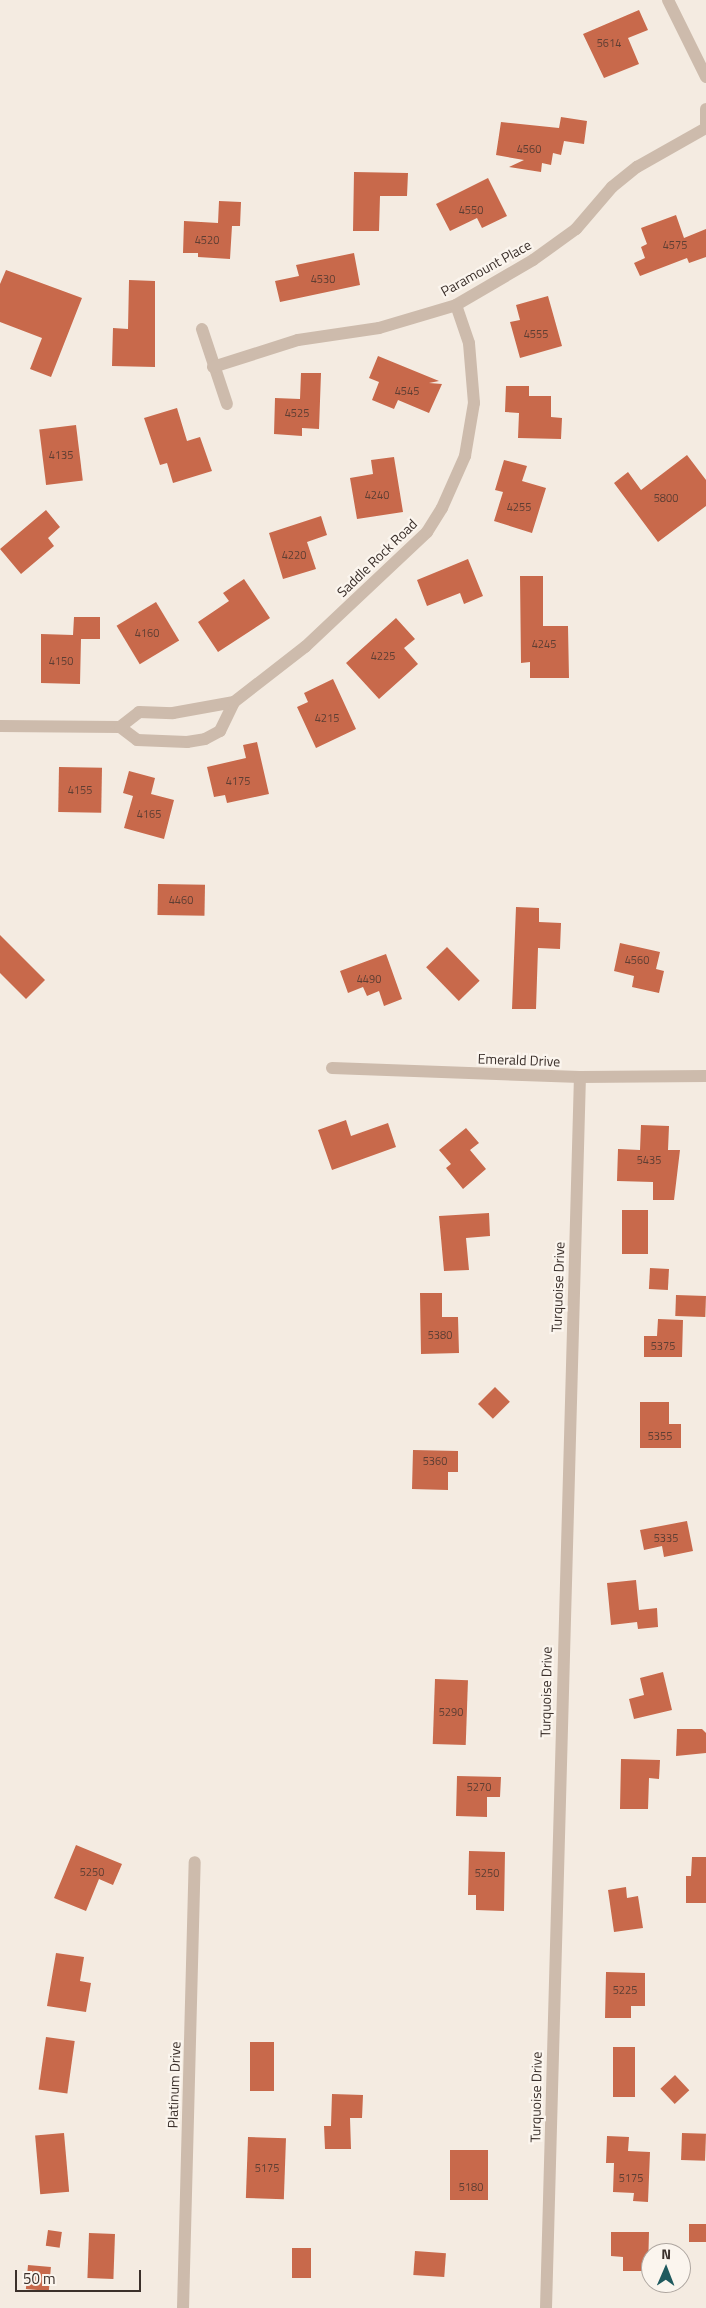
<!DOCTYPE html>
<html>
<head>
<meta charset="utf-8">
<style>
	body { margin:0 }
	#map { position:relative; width:706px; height:2308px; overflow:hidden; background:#f4ebe1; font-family:"Titillium Web",sans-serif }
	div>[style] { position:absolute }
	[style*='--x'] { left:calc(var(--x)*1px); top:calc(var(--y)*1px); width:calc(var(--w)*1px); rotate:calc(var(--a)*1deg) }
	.building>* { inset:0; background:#c8694b; transform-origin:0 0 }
	.street>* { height:12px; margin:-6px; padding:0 6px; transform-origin:6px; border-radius:6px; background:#cdbbac }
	span { translate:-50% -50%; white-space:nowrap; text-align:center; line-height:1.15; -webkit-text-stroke:4.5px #fbf5ee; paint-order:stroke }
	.number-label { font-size:11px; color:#5e3e33 }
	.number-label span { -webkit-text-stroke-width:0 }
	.street-label { font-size:14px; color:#3b302b }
	.north { position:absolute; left:641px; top:2243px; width:50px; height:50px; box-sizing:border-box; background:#fbf5ee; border:1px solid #aea6a0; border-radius:50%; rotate:1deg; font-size:14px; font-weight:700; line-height:20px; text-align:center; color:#3b302b }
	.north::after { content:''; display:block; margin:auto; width:18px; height:22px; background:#1f5a5e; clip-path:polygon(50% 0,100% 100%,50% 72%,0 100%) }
	.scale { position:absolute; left:15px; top:2270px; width:126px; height:22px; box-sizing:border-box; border:2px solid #3b302b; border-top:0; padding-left:6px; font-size:15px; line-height:18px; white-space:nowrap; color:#3b302b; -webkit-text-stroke:4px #fbf5ee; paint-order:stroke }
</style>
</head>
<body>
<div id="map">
	<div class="building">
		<div style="clip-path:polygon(639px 10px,648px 30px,628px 38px,639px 64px,604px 78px,583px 34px)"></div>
		<div style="clip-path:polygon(561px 117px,587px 121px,584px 144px,564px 141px,561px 155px,553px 153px,551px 165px,542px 163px,541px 172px,509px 167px,524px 160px,496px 155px,501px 122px,559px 128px)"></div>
		<div style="clip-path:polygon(354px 172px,408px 173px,407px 196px,380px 196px,379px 231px,353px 231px)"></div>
		<div style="clip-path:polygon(488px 178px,507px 216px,482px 228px,477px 218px,450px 231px,436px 204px)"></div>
		<div style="clip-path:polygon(219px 201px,241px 202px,240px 226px,232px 226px,230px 259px,198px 257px,198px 253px,183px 253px,184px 221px,218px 223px)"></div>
		<div style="clip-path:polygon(676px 215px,684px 238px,706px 229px,706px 257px,689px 263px,687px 258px,640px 276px,634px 263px,645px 258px,641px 247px,647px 244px,641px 228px)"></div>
		<div style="clip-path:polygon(354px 253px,360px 285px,280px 302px,275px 281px,299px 276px,296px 265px)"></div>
		<div style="clip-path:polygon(6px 270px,82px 298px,51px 377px,30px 369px,42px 338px,0 322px,0 284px)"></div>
		<div style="clip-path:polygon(129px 280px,155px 281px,155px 367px,112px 366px,113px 328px,128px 329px)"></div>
		<div style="clip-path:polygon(548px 296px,562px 346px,520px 358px,510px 322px,520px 320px,516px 305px)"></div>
		<div style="clip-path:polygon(378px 356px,439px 381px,429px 383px,442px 384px,429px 413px,398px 400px,394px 409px,372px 400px,379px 382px,369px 378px)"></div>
		<div style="clip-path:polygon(301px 373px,321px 373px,319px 429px,302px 428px,302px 436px,274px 434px,275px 398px,300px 399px)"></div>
		<div style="clip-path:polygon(506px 386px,529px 386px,529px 396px,551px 396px,551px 417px,562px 418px,561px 439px,518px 438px,519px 413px,505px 412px)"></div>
		<div style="clip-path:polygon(177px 408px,187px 441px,200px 437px,212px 471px,173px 483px,167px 463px,160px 465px,144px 418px)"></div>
		<div style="left:76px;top:425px;width:56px;height:37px;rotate:83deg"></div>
		<div style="clip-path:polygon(687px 455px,706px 480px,706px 506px,658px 542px,614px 483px,628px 472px,641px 490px)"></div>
		<div style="clip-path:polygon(394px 457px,403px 512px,357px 519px,350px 478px,373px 474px,371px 460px)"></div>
		<div style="clip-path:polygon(504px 460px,527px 466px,522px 481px,546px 488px,532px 533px,494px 521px,503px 492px,495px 490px)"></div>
		<div style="clip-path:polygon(46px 510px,60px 527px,48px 538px,54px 546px,21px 574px,0 549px)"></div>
		<div style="clip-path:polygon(321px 516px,327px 535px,307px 542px,316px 569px,283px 579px,269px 533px)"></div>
		<div style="clip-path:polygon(468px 559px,483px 596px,464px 604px,460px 593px,427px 606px,417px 580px)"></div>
		<div style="clip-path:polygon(520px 576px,543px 576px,543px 626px,568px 626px,569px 678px,530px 678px,530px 662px,521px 663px)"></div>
		<div style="clip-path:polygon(244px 579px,270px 618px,218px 652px,198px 622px,229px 601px,223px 593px)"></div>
		<div style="left:156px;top:602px;width:45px;height:46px;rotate:59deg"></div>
		<div style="clip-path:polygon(74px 617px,100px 617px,100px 639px,81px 639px,80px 684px,41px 683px,41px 634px,73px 635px)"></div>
		<div style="clip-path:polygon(396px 618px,415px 639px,404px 648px,418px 664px,379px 699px,346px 663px)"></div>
		<div style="clip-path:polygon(333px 679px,356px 729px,316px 748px,297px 707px,308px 702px,304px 693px)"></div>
		<div style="clip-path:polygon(257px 742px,269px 794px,227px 803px,225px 795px,214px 797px,207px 767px,246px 758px,243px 745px)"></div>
		<div style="left:59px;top:767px;width:43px;height:45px;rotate:1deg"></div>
		<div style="clip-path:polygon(129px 771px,155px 778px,151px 794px,174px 800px,164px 839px,124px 828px,133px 796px,123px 793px)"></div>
		<div style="left:158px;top:884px;width:47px;height:31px;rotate:1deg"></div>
		<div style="clip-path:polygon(516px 907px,539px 908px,539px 922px,561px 923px,560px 949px,538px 948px,536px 1009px,512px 1009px)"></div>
		<div style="clip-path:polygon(0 935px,45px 980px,26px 999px,0 973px)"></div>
		<div style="clip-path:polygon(620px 943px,660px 952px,656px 969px,664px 971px,659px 993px,632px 987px,634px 976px,614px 971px)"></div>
		<div style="left:447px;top:947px;width:47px;height:29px;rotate:46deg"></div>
		<div style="clip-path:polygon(386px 954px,402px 999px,384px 1006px,379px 991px,367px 996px,363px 987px,348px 993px,340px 971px)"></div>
		<div style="clip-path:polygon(346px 1120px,351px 1136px,388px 1123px,396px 1147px,332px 1170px,318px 1130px)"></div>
		<div style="clip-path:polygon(641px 1125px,669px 1126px,668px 1150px,680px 1150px,674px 1200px,653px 1200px,653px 1182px,617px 1181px,618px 1149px,640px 1150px)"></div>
		<div style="clip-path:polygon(466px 1128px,479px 1143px,470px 1150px,486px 1169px,463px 1189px,446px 1168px,451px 1164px,439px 1150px)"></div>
		<div style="left:622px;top:1210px;width:26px;height:44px"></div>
		<div style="clip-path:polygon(489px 1213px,490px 1236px,466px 1238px,469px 1270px,444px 1271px,439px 1216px)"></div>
		<div style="left:650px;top:1268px;width:19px;height:21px;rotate:3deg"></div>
		<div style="clip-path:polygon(420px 1293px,442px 1293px,442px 1317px,458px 1317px,459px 1353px,421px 1354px)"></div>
		<div style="left:676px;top:1295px;width:30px;height:21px;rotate:2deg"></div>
		<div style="clip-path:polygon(658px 1319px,683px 1320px,682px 1357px,644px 1357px,644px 1336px,657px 1336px)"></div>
		<div style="left:495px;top:1387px;width:21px;height:24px;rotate:45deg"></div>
		<div style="clip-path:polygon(640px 1402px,669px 1402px,669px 1424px,681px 1424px,681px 1448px,640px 1448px)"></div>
		<div style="clip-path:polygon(413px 1450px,458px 1451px,458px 1472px,448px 1472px,448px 1490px,412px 1489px)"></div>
		<div style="clip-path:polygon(687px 1521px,693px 1551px,664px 1557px,662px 1546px,644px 1550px,640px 1530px)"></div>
		<div style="clip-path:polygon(636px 1580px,639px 1610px,657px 1608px,658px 1627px,638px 1629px,637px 1622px,611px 1625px,607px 1583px)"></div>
		<div style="clip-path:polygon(663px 1672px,672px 1710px,634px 1719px,629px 1699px,644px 1695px,640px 1678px)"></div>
		<div style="left:435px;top:1679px;width:33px;height:65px;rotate:2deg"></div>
		<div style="clip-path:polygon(677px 1729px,702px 1729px,706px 1733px,706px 1753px,676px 1756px)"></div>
		<div style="clip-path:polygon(621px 1759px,660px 1760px,659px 1779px,649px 1778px,648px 1809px,620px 1809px)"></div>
		<div style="clip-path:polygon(457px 1776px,501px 1777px,500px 1797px,487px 1797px,487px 1817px,456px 1816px)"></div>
		<div style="clip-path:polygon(76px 1845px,122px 1864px,113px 1885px,99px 1879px,86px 1911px,54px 1898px)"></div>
		<div style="clip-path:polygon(469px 1851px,505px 1852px,504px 1911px,476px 1910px,476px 1895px,468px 1895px)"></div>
		<div style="clip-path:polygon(692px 1857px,706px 1857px,706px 1903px,686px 1903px,686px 1876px,691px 1876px)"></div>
		<div style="clip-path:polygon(626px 1887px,627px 1898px,638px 1896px,643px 1928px,614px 1932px,608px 1890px)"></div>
		<div style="clip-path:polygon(56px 1953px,84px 1957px,80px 1981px,91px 1983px,86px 2012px,47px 2006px)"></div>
		<div style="clip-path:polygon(606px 1972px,645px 1973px,645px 2006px,631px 2006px,631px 2018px,605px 2018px)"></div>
		<div style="left:46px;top:2037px;width:29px;height:53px;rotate:8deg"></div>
		<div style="left:250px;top:2042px;width:24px;height:49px"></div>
		<div style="left:613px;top:2047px;width:22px;height:50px"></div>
		<div style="left:675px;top:2075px;width:21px;height:20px;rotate:47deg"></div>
		<div style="clip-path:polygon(332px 2094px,363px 2095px,362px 2118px,350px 2118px,351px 2149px,325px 2149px,324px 2126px,331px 2126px)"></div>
		<div style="left:64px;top:2133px;width:59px;height:29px;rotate:85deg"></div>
		<div style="left:682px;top:2133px;width:24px;height:27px;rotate:2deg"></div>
		<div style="clip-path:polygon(607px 2136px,629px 2137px,628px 2151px,650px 2152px,648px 2202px,633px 2201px,634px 2193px,613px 2192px,614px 2163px,606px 2163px)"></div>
		<div style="left:248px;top:2137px;width:38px;height:61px;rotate:2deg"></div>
		<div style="left:450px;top:2150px;width:38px;height:50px"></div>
		<div style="left:689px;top:2224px;width:17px;height:18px"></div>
		<div style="left:48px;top:2230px;width:14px;height:16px;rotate:8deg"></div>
		<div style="clip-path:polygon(611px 2232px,649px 2232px,648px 2271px,623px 2271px,623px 2257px,611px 2256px)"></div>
		<div style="left:89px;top:2233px;width:26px;height:45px;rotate:2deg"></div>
		<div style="left:292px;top:2248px;width:19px;height:30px"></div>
		<div style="left:415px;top:2251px;width:31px;height:24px;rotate:4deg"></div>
		<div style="left:28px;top:2265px;width:23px;height:24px;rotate:5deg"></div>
	</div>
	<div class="street">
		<div style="--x:668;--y:0;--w:86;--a:63.7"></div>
		<div style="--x:706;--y:109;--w:15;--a:90"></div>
		<div style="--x:202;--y:329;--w:79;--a:71.6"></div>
		<div style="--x:213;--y:367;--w:89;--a:-17.6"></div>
		<div style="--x:298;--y:340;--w:82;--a:-8.4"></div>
		<div style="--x:379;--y:328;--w:80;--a:-16.6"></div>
		<div style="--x:456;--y:305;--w:89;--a:-30.3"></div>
		<div style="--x:533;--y:260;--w:53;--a:-35.8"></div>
		<div style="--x:576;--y:229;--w:55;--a:-49.4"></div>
		<div style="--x:612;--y:187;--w:32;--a:-39"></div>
		<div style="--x:637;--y:167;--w:79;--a:-29.5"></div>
		<div style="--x:0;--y:726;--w:120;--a:0.5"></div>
		<div style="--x:120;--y:727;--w:21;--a:37"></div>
		<div style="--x:137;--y:740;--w:50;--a:2.3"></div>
		<div style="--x:187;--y:742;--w:18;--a:-9"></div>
		<div style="--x:205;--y:739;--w:17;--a:-28"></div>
		<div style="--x:220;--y:731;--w:32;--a:-64"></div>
		<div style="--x:120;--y:727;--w:24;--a:-38"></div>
		<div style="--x:139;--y:712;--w:34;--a:2"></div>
		<div style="--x:173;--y:713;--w:62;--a:-10.2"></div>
		<div style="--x:234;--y:702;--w:90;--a:-37.8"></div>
		<div style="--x:305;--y:647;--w:168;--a:-43.3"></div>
		<div style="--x:427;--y:532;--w:28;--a:-58"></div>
		<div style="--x:442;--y:508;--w:57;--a:-66.1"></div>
		<div style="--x:465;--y:456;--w:54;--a:-80.4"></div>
		<div style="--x:474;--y:403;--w:60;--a:-94.8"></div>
		<div style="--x:469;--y:343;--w:40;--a:-108.9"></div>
		<div style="--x:332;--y:1068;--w:248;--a:2.1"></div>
		<div style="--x:580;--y:1077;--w:126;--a:-0.5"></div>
		<div style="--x:183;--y:2308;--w:446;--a:-88.5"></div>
		<div style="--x:546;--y:2308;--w:1231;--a:-88.42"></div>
	</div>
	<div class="number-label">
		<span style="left:609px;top:43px">5614</span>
		<span style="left:529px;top:149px">4560</span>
		<span style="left:471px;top:210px">4550</span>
		<span style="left:207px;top:240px">4520</span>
		<span style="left:675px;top:245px">4575</span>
		<span style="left:323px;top:279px">4530</span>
		<span style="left:536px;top:334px">4555</span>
		<span style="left:407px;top:391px">4545</span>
		<span style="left:297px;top:413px">4525</span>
		<span style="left:61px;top:455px">4135</span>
		<span style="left:377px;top:495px">4240</span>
		<span style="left:666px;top:498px">5800</span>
		<span style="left:519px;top:507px">4255</span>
		<span style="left:294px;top:555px">4220</span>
		<span style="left:147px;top:633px">4160</span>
		<span style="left:544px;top:644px">4245</span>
		<span style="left:383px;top:656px">4225</span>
		<span style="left:61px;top:661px">4150</span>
		<span style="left:327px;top:718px">4215</span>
		<span style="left:238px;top:781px">4175</span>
		<span style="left:80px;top:790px">4155</span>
		<span style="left:149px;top:814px">4165</span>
		<span style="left:181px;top:900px">4460</span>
		<span style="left:637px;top:960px">4560</span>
		<span style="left:369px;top:979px">4490</span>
		<span style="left:649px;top:1160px">5435</span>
		<span style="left:440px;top:1335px">5380</span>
		<span style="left:663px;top:1346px">5375</span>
		<span style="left:660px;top:1436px">5355</span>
		<span style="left:435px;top:1461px">5360</span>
		<span style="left:666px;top:1538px">5335</span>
		<span style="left:451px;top:1712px">5290</span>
		<span style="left:479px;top:1787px">5270</span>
		<span style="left:92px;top:1872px">5250</span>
		<span style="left:487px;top:1873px">5250</span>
		<span style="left:625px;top:1990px">5225</span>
		<span style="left:267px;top:2168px">5175</span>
		<span style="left:631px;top:2178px">5175</span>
		<span style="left:471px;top:2187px">5180</span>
	</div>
	<div class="street-label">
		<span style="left:486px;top:268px;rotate:-29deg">Paramount Place</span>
		<span style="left:377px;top:558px;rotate:-44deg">Saddle Rock Road</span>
		<span style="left:519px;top:1060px;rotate:2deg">Emerald Drive</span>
		<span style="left:558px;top:1287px;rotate:-88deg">Turquoise Drive</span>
		<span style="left:546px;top:1692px;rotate:-89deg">Turquoise Drive</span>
		<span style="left:174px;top:2085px;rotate:-88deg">Platinum Drive</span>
		<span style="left:536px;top:2097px;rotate:-89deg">Turquoise Drive</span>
	</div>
	<div class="north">N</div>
	<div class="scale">50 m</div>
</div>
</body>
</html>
